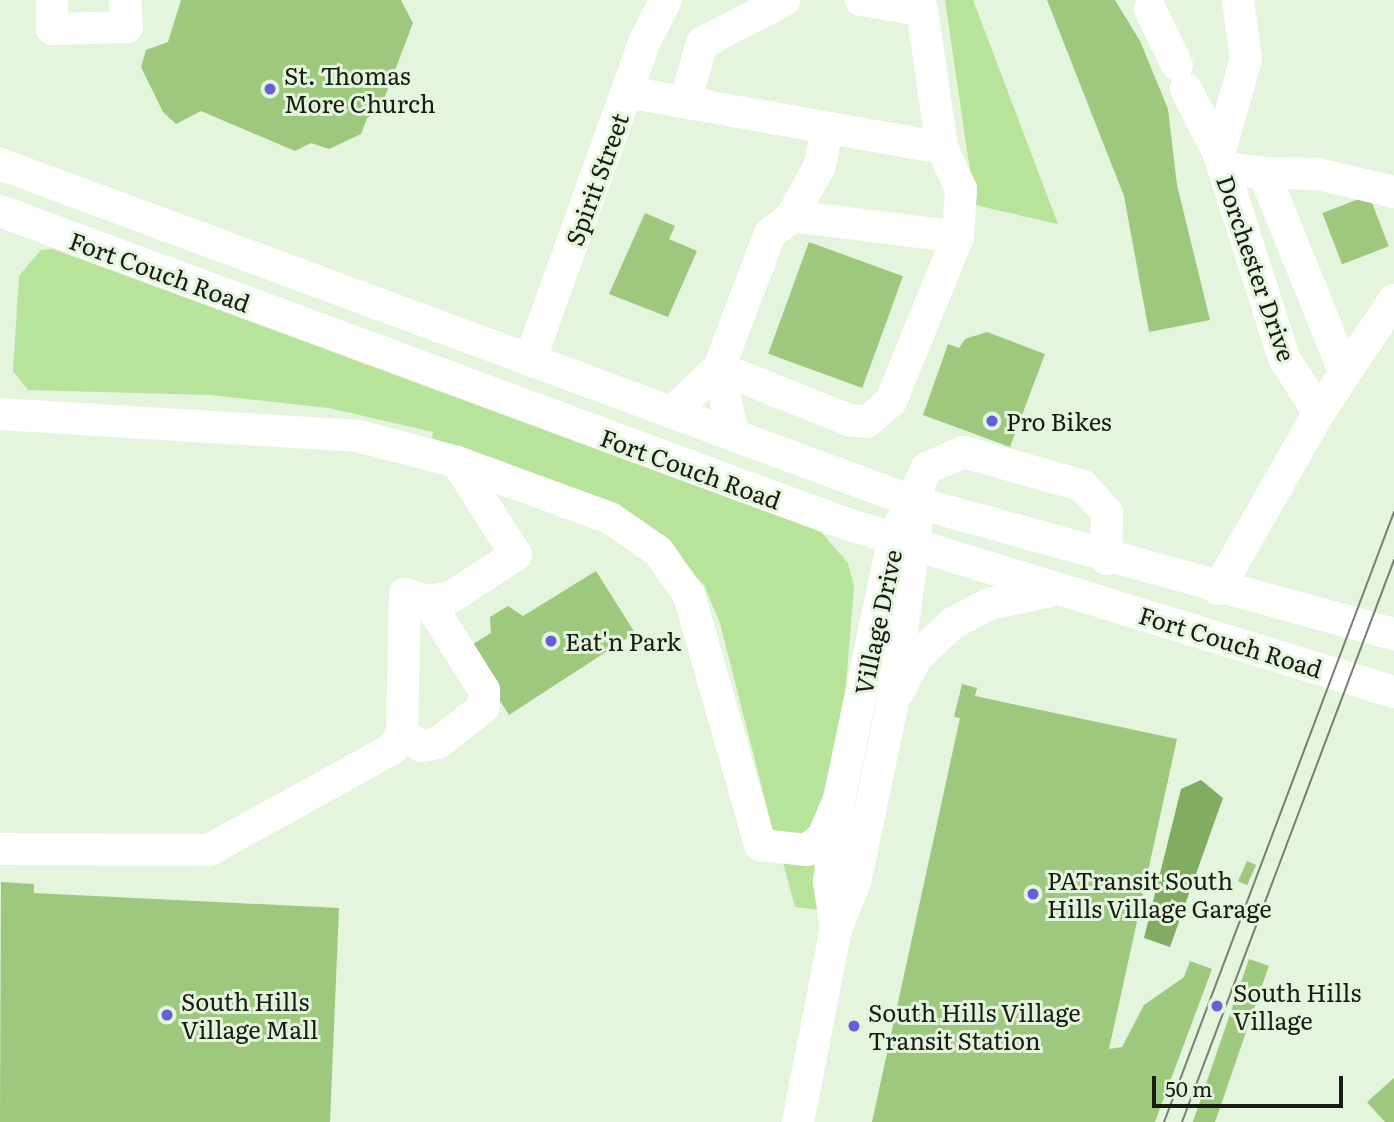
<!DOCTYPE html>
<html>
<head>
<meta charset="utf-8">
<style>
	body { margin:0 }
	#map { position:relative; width:1394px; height:1122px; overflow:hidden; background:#e5f4dc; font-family:Literata,serif }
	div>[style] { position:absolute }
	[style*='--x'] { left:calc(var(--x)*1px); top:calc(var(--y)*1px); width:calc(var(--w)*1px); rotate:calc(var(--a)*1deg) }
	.green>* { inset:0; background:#b8e39a }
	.water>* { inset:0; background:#82ac62 }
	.building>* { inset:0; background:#9dc87d; transform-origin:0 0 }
	.minor>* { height:32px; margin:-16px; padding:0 16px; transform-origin:16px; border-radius:16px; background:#fff }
	.tram>* { height:2px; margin:-1px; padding:0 1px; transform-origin:1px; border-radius:1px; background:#778070 }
	.dots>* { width:19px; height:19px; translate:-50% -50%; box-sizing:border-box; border:4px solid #e5f4dc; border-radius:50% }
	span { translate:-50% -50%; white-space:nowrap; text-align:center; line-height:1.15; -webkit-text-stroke:6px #e5f4dc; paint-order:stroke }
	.poi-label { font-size:24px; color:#181c14 }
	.left { translate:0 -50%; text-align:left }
	.street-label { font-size:24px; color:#181c14 }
	.scale { position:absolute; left:1152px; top:1076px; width:191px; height:32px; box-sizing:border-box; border:4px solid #181c14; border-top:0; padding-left:9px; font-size:21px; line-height:24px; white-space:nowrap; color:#181c14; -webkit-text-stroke:5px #e5f4dc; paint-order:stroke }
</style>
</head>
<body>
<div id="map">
	<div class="green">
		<div style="clip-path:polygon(945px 0,973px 0,1058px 224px,975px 205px)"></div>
		<div style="clip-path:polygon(53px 249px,821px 532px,848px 563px,854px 586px,844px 709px,814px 839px,773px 831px,720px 623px,704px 585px,642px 521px,598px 497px,432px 438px,433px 432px,329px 408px,210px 395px,28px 390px,13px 371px,19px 276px,41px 250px)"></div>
		<div style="clip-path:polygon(818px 858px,819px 910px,795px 907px,782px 859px)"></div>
	</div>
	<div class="water">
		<div style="clip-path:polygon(1201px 780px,1223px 798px,1170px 947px,1144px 938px,1181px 789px)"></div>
	</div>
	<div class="building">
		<div style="clip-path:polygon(181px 0,401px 0,413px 23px,379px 112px,367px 118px,361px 134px,329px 149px,311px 143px,295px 151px,201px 111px,176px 124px,163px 112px,141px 67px,146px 50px,168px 42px)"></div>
		<div style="clip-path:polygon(1047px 0,1115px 0,1140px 41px,1168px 109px,1177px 185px,1210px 320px,1149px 332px,1124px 196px)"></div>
		<div style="left:1369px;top:195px;width:55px;height:50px;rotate:69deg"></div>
		<div style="clip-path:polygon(645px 213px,675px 226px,669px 239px,697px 251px,668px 317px,609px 294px)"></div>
		<div style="left:809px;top:242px;width:100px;height:119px;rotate:20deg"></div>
		<div style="clip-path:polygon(987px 332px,1045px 354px,1010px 447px,923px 415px,948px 344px,959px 348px,965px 339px)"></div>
		<div style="clip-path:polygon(596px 571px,635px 633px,509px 715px,467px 648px,491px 633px,490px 617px,508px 606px,523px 616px)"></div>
		<div style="clip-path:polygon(962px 684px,977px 688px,975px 696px,1177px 739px,1109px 1049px,1122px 1047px,1144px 1005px,1184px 977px,1190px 961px,1212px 969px,1155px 1122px,872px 1122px,960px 718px,954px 717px)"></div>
		<div style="left:1247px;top:861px;width:10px;height:22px;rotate:24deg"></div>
		<div style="clip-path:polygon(1px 882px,34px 884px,34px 893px,339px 908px,330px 1122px,0 1122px)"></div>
		<div style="left:1249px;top:959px;width:21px;height:174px;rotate:19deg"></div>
		<div style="clip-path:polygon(1394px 1078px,1394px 1122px,1385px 1122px,1367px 1102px)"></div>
	</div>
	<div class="minor">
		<div style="--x:52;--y:0;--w:29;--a:90"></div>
		<div style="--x:52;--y:29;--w:75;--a:-1.5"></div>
		<div style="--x:127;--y:27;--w:27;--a:-94"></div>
		<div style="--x:1150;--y:9;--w:62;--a:64.3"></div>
		<div style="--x:1186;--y:89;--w:73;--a:63.1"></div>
		<div style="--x:627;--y:92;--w:320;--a:10.1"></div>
		<div style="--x:942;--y:148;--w:139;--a:-98.2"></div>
		<div style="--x:922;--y:10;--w:62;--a:-170.7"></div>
		<div style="--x:685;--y:102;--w:61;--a:-73.9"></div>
		<div style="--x:702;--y:43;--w:93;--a:-27.4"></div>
		<div style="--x:0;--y:164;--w:974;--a:20.29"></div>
		<div style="--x:914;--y:502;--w:498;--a:15.4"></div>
		<div style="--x:1223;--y:168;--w:41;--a:7"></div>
		<div style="--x:1264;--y:173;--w:216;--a:68"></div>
		<div style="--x:1345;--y:373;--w:48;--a:123"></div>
		<div style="--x:1264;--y:173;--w:54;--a:1.1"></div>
		<div style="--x:1318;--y:174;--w:78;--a:13.3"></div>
		<div style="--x:0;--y:211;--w:900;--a:20.29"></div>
		<div style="--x:844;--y:523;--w:575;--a:17.08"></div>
		<div style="--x:792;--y:216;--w:167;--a:7.2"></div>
		<div style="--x:530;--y:360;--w:339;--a:-70.2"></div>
		<div style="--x:645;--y:41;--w:46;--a:-62.9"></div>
		<div style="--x:719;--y:368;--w:140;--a:21.8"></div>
		<div style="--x:849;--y:420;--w:18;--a:6"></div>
		<div style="--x:867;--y:422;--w:32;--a:-41"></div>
		<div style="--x:891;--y:401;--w:177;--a:-67.8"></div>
		<div style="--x:958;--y:237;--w:48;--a:-86.4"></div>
		<div style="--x:961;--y:189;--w:45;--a:-114.9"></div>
		<div style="--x:719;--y:368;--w:68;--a:78.2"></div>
		<div style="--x:1345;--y:373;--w:88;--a:-56.1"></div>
		<div style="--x:672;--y:412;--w:64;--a:-43.1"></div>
		<div style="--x:719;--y:368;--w:143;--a:-69.2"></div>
		<div style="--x:770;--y:234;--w:28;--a:-39"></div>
		<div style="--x:792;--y:216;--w:58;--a:-61.2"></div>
		<div style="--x:820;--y:165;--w:38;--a:-79"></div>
		<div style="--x:0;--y:414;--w:359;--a:3.5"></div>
		<div style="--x:358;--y:436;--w:102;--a:14.7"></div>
		<div style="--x:457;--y:462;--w:163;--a:20.1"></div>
		<div style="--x:610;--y:518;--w:58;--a:34.5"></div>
		<div style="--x:658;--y:551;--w:54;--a:54.8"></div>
		<div style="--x:689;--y:595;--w:260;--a:74.1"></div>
		<div style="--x:760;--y:845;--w:47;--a:6.1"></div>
		<div style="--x:807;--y:850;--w:21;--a:-39"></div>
		<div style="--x:823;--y:837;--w:41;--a:-67.2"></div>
		<div style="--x:1218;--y:589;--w:203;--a:-60.2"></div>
		<div style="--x:1319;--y:413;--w:65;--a:-122.5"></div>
		<div style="--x:1284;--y:358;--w:214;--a:-107.7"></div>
		<div style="--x:1219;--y:154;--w:99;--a:-74.1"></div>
		<div style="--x:1246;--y:59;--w:60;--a:-97.7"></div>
		<div style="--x:898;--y:692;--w:38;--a:-62"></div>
		<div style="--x:916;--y:658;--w:51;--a:-43.4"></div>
		<div style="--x:953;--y:623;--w:41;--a:-27.8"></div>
		<div style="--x:989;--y:604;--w:58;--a:-11.9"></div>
		<div style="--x:402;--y:734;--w:23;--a:31"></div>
		<div style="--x:422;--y:746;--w:16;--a:-11"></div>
		<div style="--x:438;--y:743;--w:58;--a:-38"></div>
		<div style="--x:484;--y:707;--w:17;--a:-90"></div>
		<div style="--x:484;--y:690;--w:105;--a:-122.2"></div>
		<div style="--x:0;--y:849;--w:209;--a:0.3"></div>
		<div style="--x:209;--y:850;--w:209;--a:-28.9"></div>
		<div style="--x:392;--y:749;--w:18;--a:-56"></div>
		<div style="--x:402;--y:734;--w:140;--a:-88.8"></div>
		<div style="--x:405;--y:594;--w:24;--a:17"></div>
		<div style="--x:428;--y:601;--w:23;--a:-10"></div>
		<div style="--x:451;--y:597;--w:77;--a:-32.9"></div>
		<div style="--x:516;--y:555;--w:110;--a:-122.4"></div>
		<div style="--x:836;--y:929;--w:48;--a:-98.5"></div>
		<div style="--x:829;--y:882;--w:84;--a:-83.1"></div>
		<div style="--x:839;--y:799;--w:265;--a:-78.2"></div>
		<div style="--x:893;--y:540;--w:80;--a:-64.7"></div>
		<div style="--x:927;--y:468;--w:40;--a:-23.4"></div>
		<div style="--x:964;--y:452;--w:124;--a:15.9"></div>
		<div style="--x:1083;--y:486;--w:36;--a:48"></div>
		<div style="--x:1107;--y:513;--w:46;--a:91.2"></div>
		<div style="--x:798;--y:1122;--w:197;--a:-78.9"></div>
		<div style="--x:836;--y:929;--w:51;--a:-68"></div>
		<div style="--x:855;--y:882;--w:180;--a:-78.1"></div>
		<div style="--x:892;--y:706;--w:180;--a:-82.3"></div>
	</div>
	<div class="tram">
		<div style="--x:1164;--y:1122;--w:652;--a:-69.34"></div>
		<div style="--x:1182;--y:1122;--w:601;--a:-69.33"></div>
	</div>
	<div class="dots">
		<div style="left:270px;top:89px;background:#685ed7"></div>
		<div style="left:992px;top:421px;background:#685ed7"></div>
		<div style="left:551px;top:641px;background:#685ed7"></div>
		<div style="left:1033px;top:894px;background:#685ed7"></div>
		<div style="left:1217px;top:1006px;background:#685ed7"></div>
		<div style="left:167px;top:1015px;background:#685ed7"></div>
		<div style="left:854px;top:1026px;background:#685ed7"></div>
	</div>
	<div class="poi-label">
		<span class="left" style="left:284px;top:89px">St. Thomas<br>More Church</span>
		<span class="left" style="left:1006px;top:421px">Pro Bikes</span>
		<span class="left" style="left:565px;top:641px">Eat'n Park</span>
		<span class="left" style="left:1047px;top:894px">PATransit South<br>Hills Village Garage</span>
		<span class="left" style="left:1233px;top:1006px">South Hills<br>Village</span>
		<span class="left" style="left:181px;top:1015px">South Hills<br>Village Mall</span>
		<span class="left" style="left:868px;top:1026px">South Hills Village<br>Transit Station</span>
	</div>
	<div class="street-label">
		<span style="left:596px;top:179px;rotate:-70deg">Spirit Street</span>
		<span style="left:1257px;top:268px;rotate:71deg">Dorchester Drive</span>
		<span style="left:160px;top:271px;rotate:20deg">Fort Couch Road</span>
		<span style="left:691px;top:468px;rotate:20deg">Fort Couch Road</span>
		<span style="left:877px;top:622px;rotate:-78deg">Village Drive</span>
		<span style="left:1231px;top:641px;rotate:17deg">Fort Couch Road</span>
	</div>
	<div class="scale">50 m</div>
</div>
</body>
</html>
